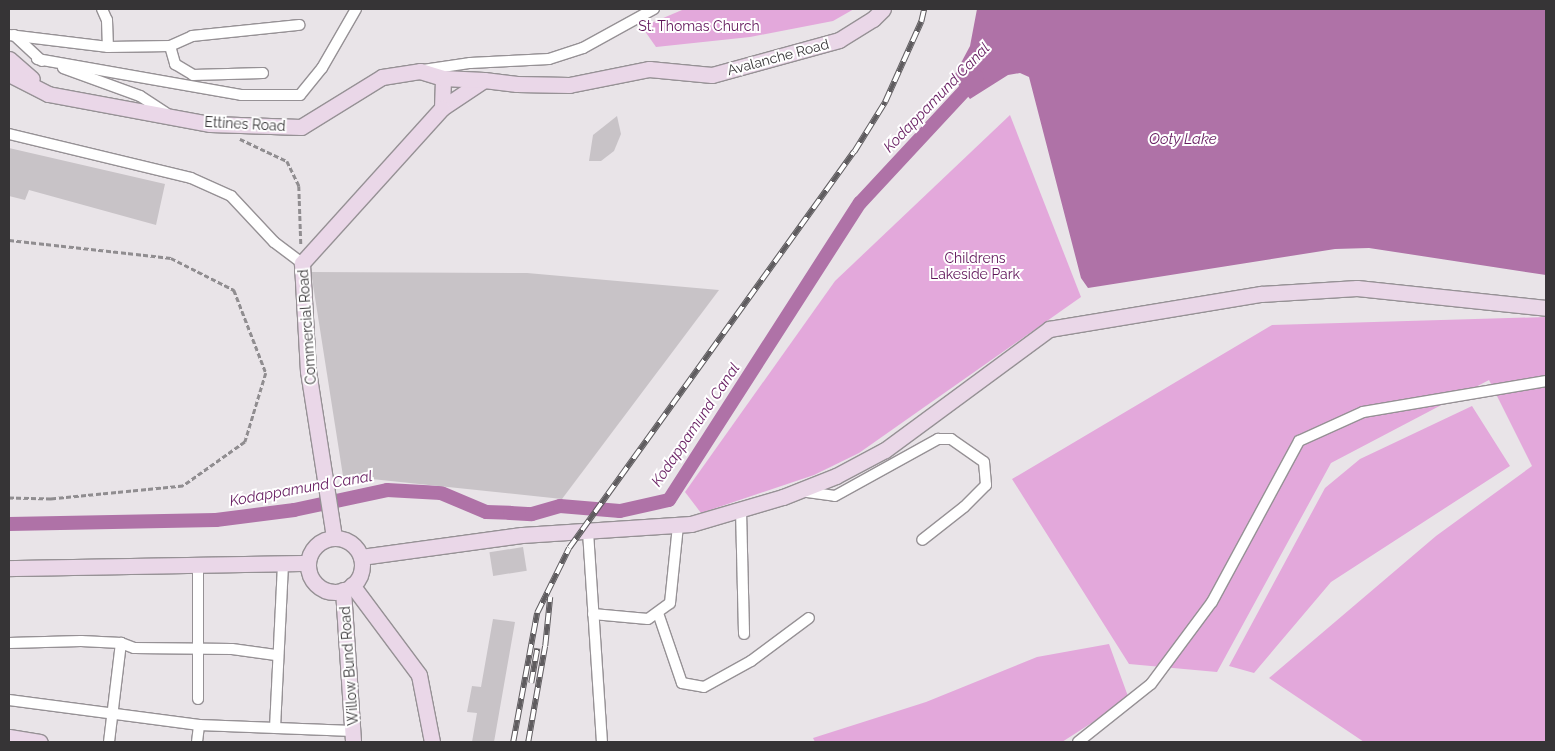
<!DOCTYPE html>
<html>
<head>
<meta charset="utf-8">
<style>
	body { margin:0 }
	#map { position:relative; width:1555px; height:751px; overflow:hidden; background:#e9e4e8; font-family:Raleway,sans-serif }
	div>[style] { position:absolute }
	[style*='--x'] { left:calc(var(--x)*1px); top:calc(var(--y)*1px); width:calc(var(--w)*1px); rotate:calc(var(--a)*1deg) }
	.green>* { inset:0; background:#e3a8db }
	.water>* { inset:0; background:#af72a7 }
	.canal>* { height:14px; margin:-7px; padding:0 7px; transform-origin:7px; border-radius:7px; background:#af72a7 }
	.building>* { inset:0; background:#c8c3c7; transform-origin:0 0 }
	.path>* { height:2.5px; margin-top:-1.25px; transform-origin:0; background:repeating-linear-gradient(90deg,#908d90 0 5px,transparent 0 7.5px) }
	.roads { filter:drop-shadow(1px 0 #969195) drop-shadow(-1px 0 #969195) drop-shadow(0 1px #969195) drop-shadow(0 -1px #969195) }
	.street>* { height:10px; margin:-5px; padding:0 5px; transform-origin:5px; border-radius:5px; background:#fff }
	.secondary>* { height:15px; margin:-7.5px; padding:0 7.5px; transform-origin:7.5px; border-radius:7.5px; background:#ead7e8 }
	.secondary>.ring { margin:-7.5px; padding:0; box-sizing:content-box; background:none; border:15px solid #ead7e8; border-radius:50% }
	.rail>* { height:5.5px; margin-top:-2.75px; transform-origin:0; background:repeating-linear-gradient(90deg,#fff 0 11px,#5f5c5f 0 22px); box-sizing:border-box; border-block:1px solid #5f5c5f }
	span { translate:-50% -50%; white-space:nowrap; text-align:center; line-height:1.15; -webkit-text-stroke:4px #fff; paint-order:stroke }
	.park-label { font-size:14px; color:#60155a }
	.street-label { font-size:14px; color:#363436 }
	.water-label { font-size:15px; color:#671d61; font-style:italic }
	.frame { position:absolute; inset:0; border:10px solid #363436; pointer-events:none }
</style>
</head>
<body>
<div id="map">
	<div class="green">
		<div style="clip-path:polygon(699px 9px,854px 9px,833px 21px,750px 37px,656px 47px,642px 27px,682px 10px)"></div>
		<div style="clip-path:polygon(1010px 115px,1081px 297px,859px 453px,814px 475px,701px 513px,685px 492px,835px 281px)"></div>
		<div style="clip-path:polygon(1546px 317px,1546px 742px,1364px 742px,1269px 678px,1436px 536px,1532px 466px,1489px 380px,1331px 463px,1217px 672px,1129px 664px,1012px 479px,1272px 325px)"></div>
		<div style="clip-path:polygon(1472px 406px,1510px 466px,1331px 582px,1254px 673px,1229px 666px,1325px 488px,1360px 459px)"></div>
		<div style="clip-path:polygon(1109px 644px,1129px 699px,1062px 742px,815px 742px,813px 738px,926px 702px,1037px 657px)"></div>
	</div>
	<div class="water">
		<div style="clip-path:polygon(977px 9px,1546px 9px,1546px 275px,1369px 248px,1335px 249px,1088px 288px,1081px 278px,1029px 77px,1020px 73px,1008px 75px,970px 99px,953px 78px,970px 46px)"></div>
	</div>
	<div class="canal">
		<div style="--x:9;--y:524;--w:207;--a:-1.1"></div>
		<div style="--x:216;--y:520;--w:79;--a:-7.3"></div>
		<div style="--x:294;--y:510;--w:95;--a:-12.1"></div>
		<div style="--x:387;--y:490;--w:54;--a:3.2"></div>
		<div style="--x:441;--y:493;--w:49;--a:22.9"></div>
		<div style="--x:486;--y:512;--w:24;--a:2"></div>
		<div style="--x:510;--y:513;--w:22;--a:3"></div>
		<div style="--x:532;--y:514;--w:29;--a:-16"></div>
		<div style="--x:560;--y:506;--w:60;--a:4.8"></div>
		<div style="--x:620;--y:511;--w:50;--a:-12.7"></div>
		<div style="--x:669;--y:500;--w:353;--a:-57.3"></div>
		<div style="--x:860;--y:203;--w:172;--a:-47.1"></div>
	</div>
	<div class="building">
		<div style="clip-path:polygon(617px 116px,621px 134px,614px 151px,601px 161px,589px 161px,593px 135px)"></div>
		<div style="clip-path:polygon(9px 148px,165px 184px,156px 225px,29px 190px,25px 200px,9px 196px)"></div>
		<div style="clip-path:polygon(311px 272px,527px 273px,719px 290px,562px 499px,343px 476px)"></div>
		<div style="left:523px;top:547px;width:24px;height:34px;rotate:81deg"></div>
		<div style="clip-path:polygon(493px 619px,515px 622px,494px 742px,472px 742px,477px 713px,467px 712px,472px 686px,481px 687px)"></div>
	</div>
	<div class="path">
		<div style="--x:240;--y:139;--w:52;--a:25.1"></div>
		<div style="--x:287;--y:161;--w:28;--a:64"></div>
		<div style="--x:299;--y:186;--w:58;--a:88"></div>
		<div style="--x:9;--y:240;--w:163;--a:6.3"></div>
		<div style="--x:171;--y:258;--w:71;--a:26.9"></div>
		<div style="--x:234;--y:290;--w:89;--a:68.9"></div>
		<div style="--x:266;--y:373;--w:72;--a:106.9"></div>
		<div style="--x:245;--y:442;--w:76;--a:144.6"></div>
		<div style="--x:183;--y:486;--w:133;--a:174.4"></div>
		<div style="--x:51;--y:499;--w:42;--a:-178.6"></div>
	</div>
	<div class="roads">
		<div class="street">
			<div style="--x:102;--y:9;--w:12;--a:66"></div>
			<div style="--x:107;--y:20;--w:27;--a:88"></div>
			<div style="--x:9;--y:35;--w:100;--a:6.9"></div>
			<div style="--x:108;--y:47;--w:62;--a:-0.9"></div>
			<div style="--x:170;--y:46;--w:24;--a:-24"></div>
			<div style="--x:192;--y:36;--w:108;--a:-5.9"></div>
			<div style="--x:14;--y:35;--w:38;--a:43"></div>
			<div style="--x:170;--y:46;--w:19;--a:74"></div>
			<div style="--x:175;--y:64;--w:21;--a:31"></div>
			<div style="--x:193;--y:75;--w:70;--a:-1.6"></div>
			<div style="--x:37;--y:59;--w:207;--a:10"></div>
			<div style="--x:241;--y:95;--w:59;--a:0"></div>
			<div style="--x:300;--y:95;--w:35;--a:-51"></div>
			<div style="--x:322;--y:68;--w:68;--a:-60"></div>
			<div style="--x:63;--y:68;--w:82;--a:20"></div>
			<div style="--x:140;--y:96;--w:31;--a:33"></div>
			<div style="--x:423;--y:70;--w:48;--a:-8.5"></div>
			<div style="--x:470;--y:63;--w:79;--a:-2.9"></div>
			<div style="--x:549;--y:59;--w:36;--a:-18"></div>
			<div style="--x:583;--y:48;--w:81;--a:-28.8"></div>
			<div style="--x:9;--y:134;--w:187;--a:13.6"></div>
			<div style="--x:191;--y:178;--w:44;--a:24.2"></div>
			<div style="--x:231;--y:196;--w:63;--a:46.9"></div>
			<div style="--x:274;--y:242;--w:35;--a:37"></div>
			<div style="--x:800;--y:491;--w:35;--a:8"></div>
			<div style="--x:835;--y:496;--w:118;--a:-29"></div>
			<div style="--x:938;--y:439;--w:13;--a:0"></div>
			<div style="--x:951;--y:439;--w:40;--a:34.9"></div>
			<div style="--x:984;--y:462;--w:23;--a:85"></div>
			<div style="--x:986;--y:485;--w:31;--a:135"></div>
			<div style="--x:964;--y:507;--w:53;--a:141.8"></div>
			<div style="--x:741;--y:510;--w:124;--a:88.6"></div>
			<div style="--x:588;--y:532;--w:210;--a:86.2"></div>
			<div style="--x:198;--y:565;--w:134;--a:90"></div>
			<div style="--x:658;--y:613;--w:74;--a:71.1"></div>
			<div style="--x:682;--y:683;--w:22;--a:10"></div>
			<div style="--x:704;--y:687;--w:54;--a:-29"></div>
			<div style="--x:751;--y:661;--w:72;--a:-36.6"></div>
			<div style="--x:593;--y:614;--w:55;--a:5.2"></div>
			<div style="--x:648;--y:619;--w:27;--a:-36"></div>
			<div style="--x:670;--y:603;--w:78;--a:-84.1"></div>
			<div style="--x:9;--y:643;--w:72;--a:-1.6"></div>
			<div style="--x:81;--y:641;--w:40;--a:2.9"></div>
			<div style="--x:121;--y:643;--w:14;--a:21"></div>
			<div style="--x:134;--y:648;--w:98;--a:0.6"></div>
			<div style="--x:232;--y:649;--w:44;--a:7.8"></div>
			<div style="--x:9;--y:700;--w:192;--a:7.5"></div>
			<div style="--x:199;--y:725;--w:154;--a:2.2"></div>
			<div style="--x:275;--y:728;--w:165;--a:-87.2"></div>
			<div style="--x:109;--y:742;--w:100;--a:-83.1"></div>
			<div style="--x:197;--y:742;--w:17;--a:-83"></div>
			<div style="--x:1078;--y:742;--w:93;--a:-38.5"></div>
			<div style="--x:1151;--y:684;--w:102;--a:-53.4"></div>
			<div style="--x:1212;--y:602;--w:183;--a:-61.6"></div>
			<div style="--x:1299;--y:441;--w:70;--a:-24.4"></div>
			<div style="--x:1363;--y:412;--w:186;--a:-9.6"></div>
		</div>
		<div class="secondary">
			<div style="--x:9;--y:59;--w:30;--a:41"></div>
			<div style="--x:9;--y:74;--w:44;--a:27.1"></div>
			<div style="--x:48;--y:94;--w:165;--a:10.5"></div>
			<div style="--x:210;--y:124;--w:91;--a:1.9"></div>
			<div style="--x:301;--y:127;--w:95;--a:-31.7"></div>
			<div style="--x:382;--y:77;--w:38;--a:-9"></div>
			<div style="--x:420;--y:71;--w:24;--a:17"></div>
			<div style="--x:484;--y:80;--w:50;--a:146.3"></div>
			<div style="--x:442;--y:108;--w:30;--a:-88"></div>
			<div style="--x:443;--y:78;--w:41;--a:2.8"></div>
			<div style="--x:484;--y:80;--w:33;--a:7"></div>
			<div style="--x:517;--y:84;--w:52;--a:1.1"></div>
			<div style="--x:569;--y:85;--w:82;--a:-11.3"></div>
			<div style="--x:649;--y:69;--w:63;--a:5.4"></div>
			<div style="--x:712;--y:75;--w:132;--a:-15.4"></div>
			<div style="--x:839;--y:40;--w:40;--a:-32"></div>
			<div style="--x:873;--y:19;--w:14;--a:-45"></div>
			<div style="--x:334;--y:537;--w:168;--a:-98.9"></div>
			<div style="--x:308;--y:371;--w:108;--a:-93.2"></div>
			<div style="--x:302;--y:263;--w:209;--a:-47.9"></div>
			<div class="ring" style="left:308px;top:538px;width:39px;height:39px"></div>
			<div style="--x:361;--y:557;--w:162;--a:-7.8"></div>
			<div style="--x:522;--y:535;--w:169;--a:-3.7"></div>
			<div style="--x:691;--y:524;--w:96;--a:-16.4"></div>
			<div style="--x:783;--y:497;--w:57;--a:-21.6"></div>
			<div style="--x:836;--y:476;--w:55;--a:-28"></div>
			<div style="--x:885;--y:450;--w:204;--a:-36.4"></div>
			<div style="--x:1049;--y:329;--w:215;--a:-9.4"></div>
			<div style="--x:1261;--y:294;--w:96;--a:-3.6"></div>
			<div style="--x:1357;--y:288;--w:190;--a:6"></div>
			<div style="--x:9;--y:568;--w:299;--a:-1"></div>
			<div style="--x:352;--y:585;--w:112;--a:53.3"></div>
			<div style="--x:419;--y:675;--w:68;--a:79"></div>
			<div style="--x:343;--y:590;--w:152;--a:86.2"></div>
			<div style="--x:9;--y:737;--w:31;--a:9"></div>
		</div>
	</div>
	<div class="rail">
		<div style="--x:531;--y:683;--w:35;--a:-80"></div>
		<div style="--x:513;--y:742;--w:131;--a:-79.5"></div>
		<div style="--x:537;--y:613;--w:72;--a:-63.8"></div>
		<div style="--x:569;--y:548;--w:488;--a:-54.3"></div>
		<div style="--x:854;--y:152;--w:59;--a:-58.2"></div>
		<div style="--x:885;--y:102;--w:88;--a:-65.8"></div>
		<div style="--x:921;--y:22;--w:13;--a:-77"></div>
		<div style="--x:528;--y:742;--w:97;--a:-80"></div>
		<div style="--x:545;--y:646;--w:49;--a:-84.2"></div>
	</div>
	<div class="park-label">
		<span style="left:699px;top:26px">St. Thomas Church</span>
		<span style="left:975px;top:266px">Childrens<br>Lakeside Park</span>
	</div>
	<div class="street-label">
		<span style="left:778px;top:57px;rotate:-15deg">Avalanche Road</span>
		<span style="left:245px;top:124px;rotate:3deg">Ettines Road</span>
		<span style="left:307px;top:327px;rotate:-94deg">Commercial Road</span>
		<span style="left:349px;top:666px;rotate:-94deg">Willow Bund Road</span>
	</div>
	<div class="water-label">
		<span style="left:937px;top:98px;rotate:-46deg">Kodappamund Canal</span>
		<span style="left:1183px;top:140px">Ooty Lake</span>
		<span style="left:696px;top:425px;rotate:-56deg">Kodappamund Canal</span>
		<span style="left:301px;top:489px;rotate:-10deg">Kodappamund Canal</span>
	</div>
	<div class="frame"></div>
</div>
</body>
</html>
